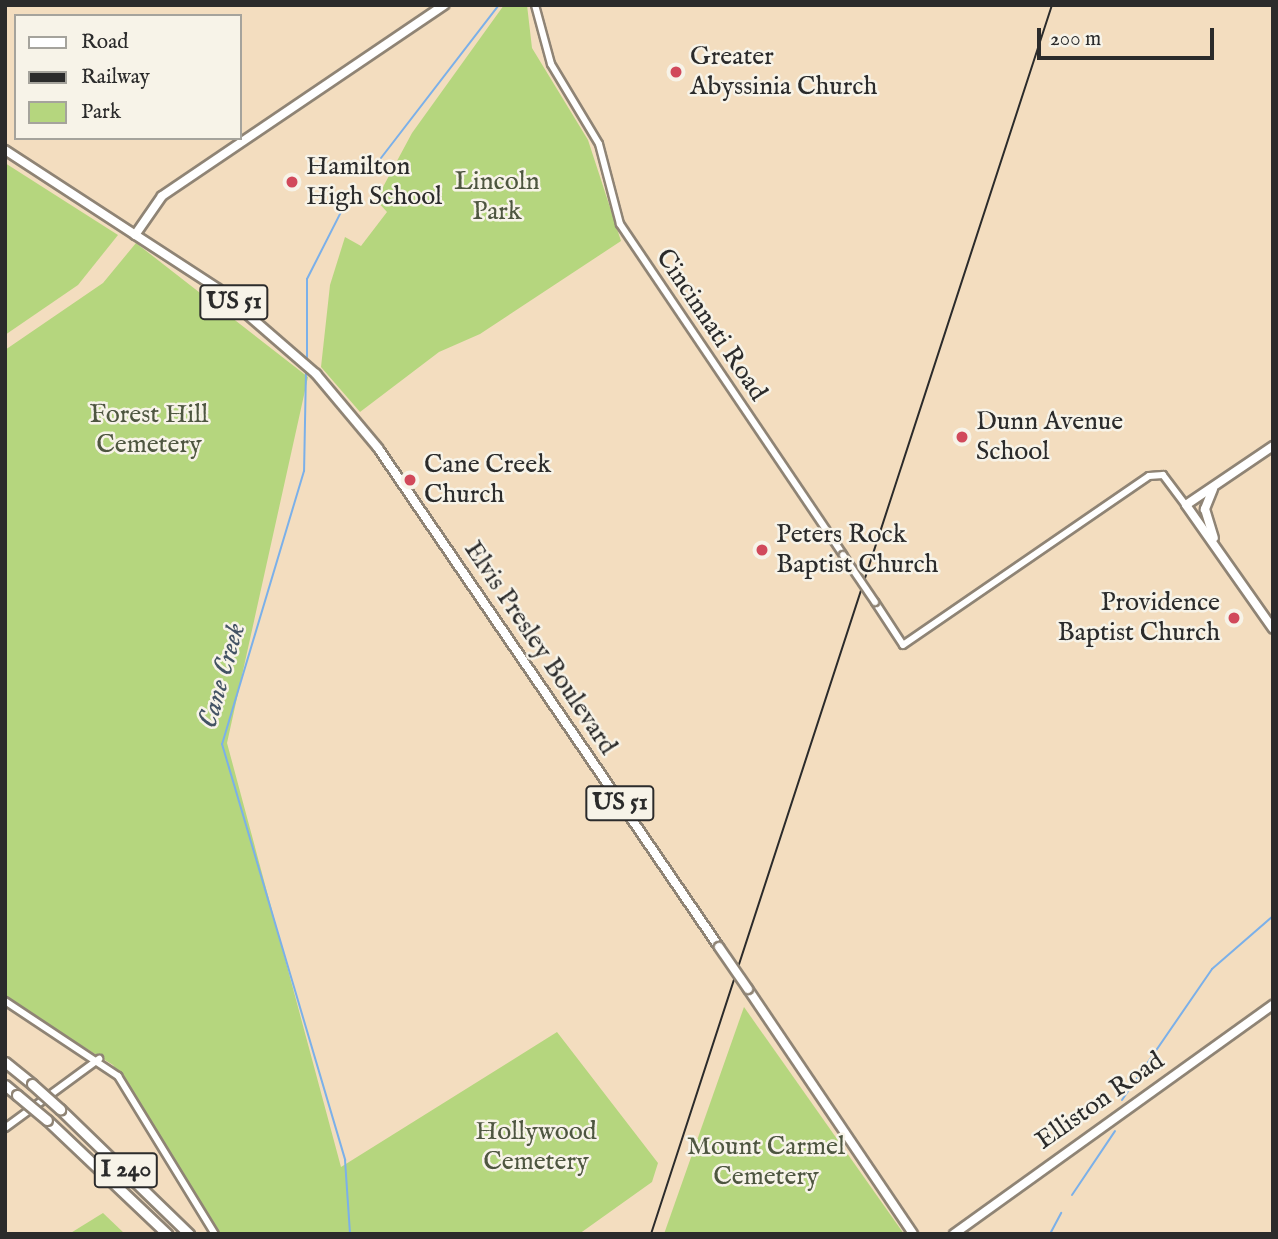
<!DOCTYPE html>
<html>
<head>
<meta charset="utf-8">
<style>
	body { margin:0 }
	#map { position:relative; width:1278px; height:1239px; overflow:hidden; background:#f3ddbf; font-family:"IM FELL English",serif }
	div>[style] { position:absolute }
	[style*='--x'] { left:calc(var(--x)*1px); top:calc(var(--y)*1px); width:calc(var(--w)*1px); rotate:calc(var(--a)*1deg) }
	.green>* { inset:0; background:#b5d67e }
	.stream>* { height:2px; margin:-1px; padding:0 1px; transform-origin:1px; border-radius:1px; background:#7bb0e9 }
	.roads { filter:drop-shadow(2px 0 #8f8475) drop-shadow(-2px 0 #8f8475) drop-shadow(0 2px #8f8475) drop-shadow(0 -2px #8f8475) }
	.minor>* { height:6px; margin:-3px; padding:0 3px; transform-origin:3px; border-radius:3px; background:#fff }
	.major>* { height:8px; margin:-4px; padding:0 4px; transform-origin:4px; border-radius:4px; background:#fff }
	.highway>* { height:9px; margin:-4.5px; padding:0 4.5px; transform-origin:4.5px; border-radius:4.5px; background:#fff }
	.rail>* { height:2px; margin:-1px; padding:0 1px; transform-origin:1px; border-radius:1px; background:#2b2b2b }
	.bridges { filter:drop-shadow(2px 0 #8f8475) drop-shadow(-2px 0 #8f8475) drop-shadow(0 2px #8f8475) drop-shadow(0 -2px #8f8475) }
	.minor-bridge>* { height:6px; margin:-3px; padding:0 3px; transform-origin:3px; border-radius:3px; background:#fff }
	.major-bridge>* { height:8px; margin:-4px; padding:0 4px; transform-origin:4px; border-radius:4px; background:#fff }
	.highway-bridge>* { height:9px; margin:-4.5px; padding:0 4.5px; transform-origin:4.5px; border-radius:4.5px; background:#fff }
	.dots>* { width:19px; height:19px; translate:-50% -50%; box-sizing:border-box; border:4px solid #f7f3e8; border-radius:50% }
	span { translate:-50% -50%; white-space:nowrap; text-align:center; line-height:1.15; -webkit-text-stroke:5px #f7f3e8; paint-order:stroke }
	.shield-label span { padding:2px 5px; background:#f7f3e8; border:2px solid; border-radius:5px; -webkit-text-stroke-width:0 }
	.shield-label { font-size:24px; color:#2b2b2b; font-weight:700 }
	.poi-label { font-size:26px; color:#2b2b2b }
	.left { translate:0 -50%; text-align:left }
	.right { translate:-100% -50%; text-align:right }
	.park-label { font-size:26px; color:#4e5640 }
	.street-label { font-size:26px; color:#2b2b2b }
	.water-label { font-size:28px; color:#435364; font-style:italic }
	.frame { position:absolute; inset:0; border:7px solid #2b2b2b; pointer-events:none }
	.legend { position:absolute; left:14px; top:14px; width:228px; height:126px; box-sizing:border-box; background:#f7f3e8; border:2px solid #a5a39c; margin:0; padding:9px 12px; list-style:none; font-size:21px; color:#2b2b2b }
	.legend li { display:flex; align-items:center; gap:14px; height:35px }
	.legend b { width:35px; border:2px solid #a5a39c }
	.scale { position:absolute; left:1037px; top:28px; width:177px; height:32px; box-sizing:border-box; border:4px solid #2b2b2b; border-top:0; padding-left:9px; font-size:21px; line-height:24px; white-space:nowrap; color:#2b2b2b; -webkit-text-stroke:5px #f7f3e8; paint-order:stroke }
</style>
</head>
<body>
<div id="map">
	<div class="green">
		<div style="clip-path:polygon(504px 5px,527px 5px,532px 48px,588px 140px,621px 241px,480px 334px,439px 352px,360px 412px,321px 367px,330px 285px,345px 237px,361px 246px,387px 212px,376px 200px,412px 133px)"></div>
		<div style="clip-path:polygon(5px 163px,118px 235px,78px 285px,5px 335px)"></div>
		<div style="clip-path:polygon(136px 243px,308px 377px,227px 743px,341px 1167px,557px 1032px,658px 1163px,652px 1182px,579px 1234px,219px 1234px,113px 1065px,5px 998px,5px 350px,103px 283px)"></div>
		<div style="clip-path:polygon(744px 1007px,904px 1234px,664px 1234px)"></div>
		<div style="clip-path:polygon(103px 1213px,125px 1234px,69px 1234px)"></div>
	</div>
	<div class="stream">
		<div style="--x:381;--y:158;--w:193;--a:-52.4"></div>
		<div style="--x:307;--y:361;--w:82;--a:-90"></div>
		<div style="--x:307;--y:279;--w:77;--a:-63.1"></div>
		<div style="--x:306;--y:370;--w:101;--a:91.1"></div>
		<div style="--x:304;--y:471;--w:285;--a:106.7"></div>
		<div style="--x:222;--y:744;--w:434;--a:73.5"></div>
		<div style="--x:345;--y:1160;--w:74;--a:86.1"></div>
		<div style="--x:1122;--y:1100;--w:159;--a:-55.5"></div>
		<div style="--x:1212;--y:969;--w:81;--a:-41"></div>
		<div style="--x:1072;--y:1195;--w:77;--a:-56.1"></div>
		<div style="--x:1050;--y:1234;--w:24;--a:-62"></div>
	</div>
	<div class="roads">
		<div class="minor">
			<div style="--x:535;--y:5;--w:61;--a:74.8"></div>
			<div style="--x:551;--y:64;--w:93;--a:59"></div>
			<div style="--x:599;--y:144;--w:83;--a:75.3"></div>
			<div style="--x:620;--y:224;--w:399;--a:56"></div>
			<div style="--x:875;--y:602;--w:51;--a:56.9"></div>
			<div style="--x:903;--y:645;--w:298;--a:-34.5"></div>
			<div style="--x:1149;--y:476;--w:14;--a:-4"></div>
			<div style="--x:1163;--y:475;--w:38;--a:53"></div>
			<div style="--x:5;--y:1001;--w:136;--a:33.6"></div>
			<div style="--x:118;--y:1076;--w:185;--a:58.5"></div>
			<div style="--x:5;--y:1128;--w:117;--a:-36.3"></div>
		</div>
		<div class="major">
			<div style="--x:5;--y:150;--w:254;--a:33.1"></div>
			<div style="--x:218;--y:289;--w:130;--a:40.9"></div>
			<div style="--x:316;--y:374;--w:97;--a:50"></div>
			<div style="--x:378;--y:448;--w:604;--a:55.65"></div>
			<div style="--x:135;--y:235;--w:47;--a:-55.3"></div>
			<div style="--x:162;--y:196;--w:341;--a:-34.1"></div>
			<div style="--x:1273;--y:446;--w:105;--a:145.9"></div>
			<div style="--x:1186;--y:505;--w:151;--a:54.9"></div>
			<div style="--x:1213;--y:489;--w:22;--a:112"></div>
			<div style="--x:1205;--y:509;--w:30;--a:73"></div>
			<div style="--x:748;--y:989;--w:295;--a:56"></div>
			<div style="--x:954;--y:1234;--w:393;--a:-35.7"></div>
		</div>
		<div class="highway">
			<div style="--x:5;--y:1062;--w:35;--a:39"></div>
			<div style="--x:5;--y:1085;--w:16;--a:40"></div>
			<div style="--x:60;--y:1109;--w:180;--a:44.1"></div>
			<div style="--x:47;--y:1120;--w:166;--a:43.5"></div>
		</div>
	</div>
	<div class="rail">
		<div style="--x:651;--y:1234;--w:1293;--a:-71.93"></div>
	</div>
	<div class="bridges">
		<div class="minor-bridge">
			<div style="--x:843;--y:555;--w:57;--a:55.8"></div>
		</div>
		<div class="major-bridge">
			<div style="--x:719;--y:947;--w:51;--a:55.4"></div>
		</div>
		<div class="highway-bridge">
			<div style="--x:32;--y:1084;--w:38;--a:42"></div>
			<div style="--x:17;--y:1095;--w:39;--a:40"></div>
		</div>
	</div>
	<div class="dots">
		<div style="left:676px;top:72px;background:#d1495b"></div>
		<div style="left:292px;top:182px;background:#d1495b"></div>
		<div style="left:962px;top:437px;background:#d1495b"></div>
		<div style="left:410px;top:480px;background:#d1495b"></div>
		<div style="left:762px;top:550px;background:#d1495b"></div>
		<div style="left:1234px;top:618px;background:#d1495b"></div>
	</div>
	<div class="shield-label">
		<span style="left:234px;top:302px">US 51</span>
		<span style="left:620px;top:803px">US 51</span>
		<span style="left:126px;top:1170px">I 240</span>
	</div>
	<div class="poi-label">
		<span class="left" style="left:690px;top:72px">Greater<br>Abyssinia Church</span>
		<span class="left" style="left:306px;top:182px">Hamilton<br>High School</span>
		<span class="left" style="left:976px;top:437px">Dunn Avenue<br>School</span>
		<span class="left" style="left:424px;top:480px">Cane Creek<br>Church</span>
		<span class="left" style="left:776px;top:550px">Peters Rock<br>Baptist Church</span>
		<span class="right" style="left:1220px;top:618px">Providence<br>Baptist Church</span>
	</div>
	<div class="park-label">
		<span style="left:497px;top:197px">Lincoln<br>Park</span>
		<span style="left:149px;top:430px">Forest Hill<br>Cemetery</span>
		<span style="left:536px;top:1147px">Hollywood<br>Cemetery</span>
		<span style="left:766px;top:1162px">Mount Carmel<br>Cemetery</span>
	</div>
	<div class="street-label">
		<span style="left:711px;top:325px;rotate:56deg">Cincinnati Road</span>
		<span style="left:540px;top:648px;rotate:56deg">Elvis Presley Boulevard</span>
		<span style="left:1100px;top:1101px;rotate:-35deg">Elliston Road</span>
	</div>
	<div class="water-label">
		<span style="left:223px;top:676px;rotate:-74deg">Cane Creek</span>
	</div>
	<div class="frame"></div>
	<ul class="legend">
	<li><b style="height:9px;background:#fff"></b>Road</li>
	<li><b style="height:9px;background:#2b2b2b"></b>Railway</li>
	<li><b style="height:19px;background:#b5d67e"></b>Park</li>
	</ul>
	<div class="scale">200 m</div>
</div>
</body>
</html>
